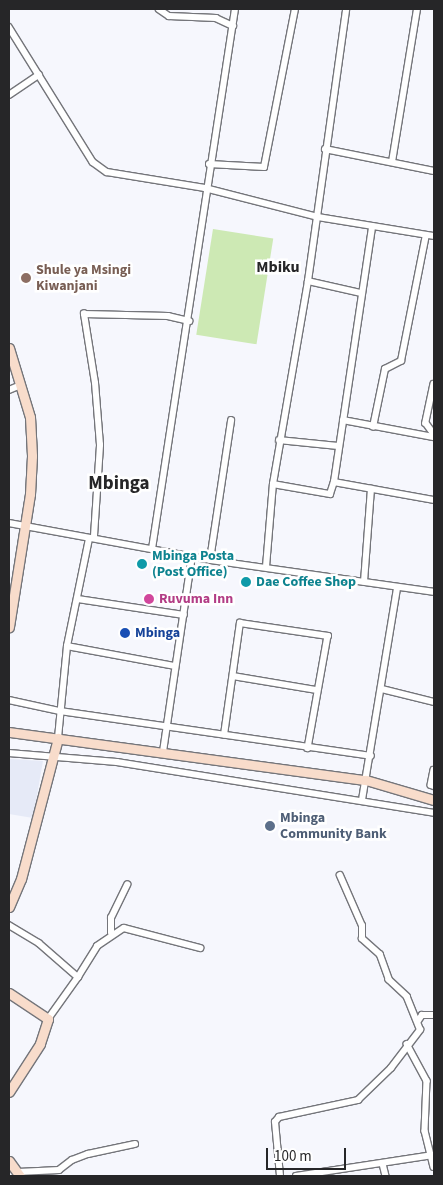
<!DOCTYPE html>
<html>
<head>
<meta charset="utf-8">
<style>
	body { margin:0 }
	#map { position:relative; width:443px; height:1185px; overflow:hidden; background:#f6f7fd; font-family:"Source Sans 3",sans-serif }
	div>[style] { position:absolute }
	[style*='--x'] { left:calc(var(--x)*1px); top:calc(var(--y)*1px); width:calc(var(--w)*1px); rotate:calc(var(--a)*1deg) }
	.built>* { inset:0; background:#e6eaf7 }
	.green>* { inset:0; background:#cde9b4; transform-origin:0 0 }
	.roads { filter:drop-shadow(1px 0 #74757a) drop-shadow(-1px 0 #74757a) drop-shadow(0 1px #74757a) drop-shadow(0 -1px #74757a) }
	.street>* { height:5.5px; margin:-2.75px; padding:0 2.75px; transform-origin:2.75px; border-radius:2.75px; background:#fff }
	.secondary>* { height:9px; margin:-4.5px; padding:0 4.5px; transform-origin:4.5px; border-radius:4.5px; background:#f8dccb }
	.dots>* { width:14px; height:14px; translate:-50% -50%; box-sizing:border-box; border:2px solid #fff; border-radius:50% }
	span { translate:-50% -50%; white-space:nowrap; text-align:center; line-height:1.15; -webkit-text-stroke:5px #fff; paint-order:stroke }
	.education-label { font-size:14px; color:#785e54; font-weight:700 }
	.left { translate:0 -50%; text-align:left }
	.culture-label { font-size:14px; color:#0d838f; font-weight:700 }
	.hotel-label { font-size:14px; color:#b23c85; font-weight:700 }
	.transit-label { font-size:14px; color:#164399; font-weight:700 }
	.service-label { font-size:14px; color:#4e5e75; font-weight:700 }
	.quarter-label { font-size:16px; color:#262628; font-weight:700 }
	.district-label { font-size:19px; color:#262628; font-weight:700 }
	.frame { position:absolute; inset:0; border:10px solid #262628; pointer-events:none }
	.scale { position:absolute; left:266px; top:1148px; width:80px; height:22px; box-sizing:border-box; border:2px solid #262628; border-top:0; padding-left:6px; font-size:15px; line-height:18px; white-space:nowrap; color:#262628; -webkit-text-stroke:4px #fff; paint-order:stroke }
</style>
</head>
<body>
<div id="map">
	<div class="built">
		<div style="clip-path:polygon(9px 759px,43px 761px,33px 818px,9px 814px)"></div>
	</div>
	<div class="green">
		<div style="left:213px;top:229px;width:61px;height:107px;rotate:9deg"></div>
	</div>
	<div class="roads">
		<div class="street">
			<div style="--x:159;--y:9;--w:12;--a:35"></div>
			<div style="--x:169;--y:16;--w:47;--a:2.4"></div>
			<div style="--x:216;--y:18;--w:19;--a:25"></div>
			<div style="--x:9;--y:27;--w:159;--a:58.1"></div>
			<div style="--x:93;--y:162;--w:17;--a:36"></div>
			<div style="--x:107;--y:172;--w:99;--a:9.3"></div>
			<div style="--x:205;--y:188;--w:117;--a:14.4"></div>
			<div style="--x:318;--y:217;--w:118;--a:9.3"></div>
			<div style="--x:9;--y:95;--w:36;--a:-34"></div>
			<div style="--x:325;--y:149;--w:111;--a:11.4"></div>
			<div style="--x:392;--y:162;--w:155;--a:-80.7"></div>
			<div style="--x:209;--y:164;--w:55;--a:3.1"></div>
			<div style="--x:264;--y:167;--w:161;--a:-78.9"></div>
			<div style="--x:308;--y:281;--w:54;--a:12.8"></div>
			<div style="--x:434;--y:384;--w:40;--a:102"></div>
			<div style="--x:426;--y:423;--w:14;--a:54"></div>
			<div style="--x:9;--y:390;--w:13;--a:-23"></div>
			<div style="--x:343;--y:420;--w:93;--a:10.6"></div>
			<div style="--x:373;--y:427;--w:59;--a:-78.3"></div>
			<div style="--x:385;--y:369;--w:18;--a:-27"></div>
			<div style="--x:401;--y:361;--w:128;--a:-78.8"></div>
			<div style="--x:279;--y:440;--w:59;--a:5.8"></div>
			<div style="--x:334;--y:482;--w:258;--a:-81.5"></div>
			<div style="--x:273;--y:484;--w:58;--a:10"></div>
			<div style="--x:330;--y:494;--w:13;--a:-72"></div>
			<div style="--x:334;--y:482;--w:102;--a:10.2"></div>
			<div style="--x:9;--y:523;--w:204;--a:10.4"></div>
			<div style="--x:210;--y:560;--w:226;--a:8.1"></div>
			<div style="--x:94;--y:536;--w:91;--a:-86.2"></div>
			<div style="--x:100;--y:445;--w:62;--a:-94.6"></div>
			<div style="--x:95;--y:383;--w:70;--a:-99.1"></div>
			<div style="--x:84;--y:314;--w:84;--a:1.4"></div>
			<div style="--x:168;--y:316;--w:22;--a:13"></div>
			<div style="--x:152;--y:549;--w:546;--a:-81.26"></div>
			<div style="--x:210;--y:560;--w:141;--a:-81.4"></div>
			<div style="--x:266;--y:567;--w:83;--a:-85.2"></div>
			<div style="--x:273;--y:484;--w:206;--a:-80.2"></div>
			<div style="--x:308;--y:281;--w:275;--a:-82"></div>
			<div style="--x:364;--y:582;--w:93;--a:-85.7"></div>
			<div style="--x:78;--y:599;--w:107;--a:8.6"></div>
			<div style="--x:67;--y:646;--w:110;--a:10.5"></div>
			<div style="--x:233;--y:676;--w:85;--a:9.5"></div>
			<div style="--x:382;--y:689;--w:54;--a:14"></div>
			<div style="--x:9;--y:700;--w:52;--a:12.2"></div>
			<div style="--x:60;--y:711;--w:314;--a:8.2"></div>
			<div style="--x:224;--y:735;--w:113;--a:-81.9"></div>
			<div style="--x:240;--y:623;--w:89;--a:8.4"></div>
			<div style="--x:328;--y:636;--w:114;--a:100.1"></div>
			<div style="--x:58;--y:738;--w:92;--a:-84.4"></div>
			<div style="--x:67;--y:646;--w:109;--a:-78.4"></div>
			<div style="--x:163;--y:752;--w:198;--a:-81.6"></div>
			<div style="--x:9;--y:753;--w:108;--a:4.8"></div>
			<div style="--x:117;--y:762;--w:321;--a:9.1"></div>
			<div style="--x:434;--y:770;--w:15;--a:101"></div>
			<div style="--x:431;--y:785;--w:3;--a:18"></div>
			<div style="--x:362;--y:800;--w:214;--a:-80.6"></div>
			<div style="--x:9;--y:925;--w:35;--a:31"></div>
			<div style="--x:39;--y:943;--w:52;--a:41.1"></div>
			<div style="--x:78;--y:977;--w:36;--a:-58"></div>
			<div style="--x:97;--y:946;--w:32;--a:-34"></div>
			<div style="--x:124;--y:928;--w:79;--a:14.7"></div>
			<div style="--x:111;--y:933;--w:15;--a:-90"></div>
			<div style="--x:111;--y:918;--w:37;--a:-64"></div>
			<div style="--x:48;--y:1019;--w:52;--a:-54.5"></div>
			<div style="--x:418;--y:1021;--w:7;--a:-56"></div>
			<div style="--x:422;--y:1015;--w:12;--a:0"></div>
			<div style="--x:407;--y:1044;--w:42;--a:61.6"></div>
			<div style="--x:427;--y:1081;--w:50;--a:92.3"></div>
			<div style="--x:425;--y:1131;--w:37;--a:76"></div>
			<div style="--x:383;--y:1164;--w:12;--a:76"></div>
			<div style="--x:18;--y:1172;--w:41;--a:-2.8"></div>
			<div style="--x:59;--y:1170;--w:16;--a:-38"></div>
			<div style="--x:72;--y:1160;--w:17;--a:-21"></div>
			<div style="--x:88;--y:1154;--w:48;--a:-12"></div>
			<div style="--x:280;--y:1176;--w:54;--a:-95.3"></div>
			<div style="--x:275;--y:1122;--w:6;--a:-51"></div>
			<div style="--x:279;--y:1117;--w:81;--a:-12.1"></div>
			<div style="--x:358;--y:1100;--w:46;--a:-44.1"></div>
			<div style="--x:391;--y:1068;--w:48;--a:-52.7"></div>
			<div style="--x:420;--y:1030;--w:35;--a:-112"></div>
			<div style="--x:407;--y:997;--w:25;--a:-137"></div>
			<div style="--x:389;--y:980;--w:27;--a:-110"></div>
			<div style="--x:380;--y:955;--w:24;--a:-138"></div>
			<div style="--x:362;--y:939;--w:13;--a:-90"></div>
			<div style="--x:362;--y:926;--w:55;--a:-113.7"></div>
			<div style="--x:296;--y:1176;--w:140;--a:-8.7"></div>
		</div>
		<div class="secondary">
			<div style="--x:9;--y:348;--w:72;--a:73.1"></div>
			<div style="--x:30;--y:417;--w:39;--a:87"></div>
			<div style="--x:32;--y:456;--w:38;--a:93"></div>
			<div style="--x:30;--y:494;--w:135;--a:99"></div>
			<div style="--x:9;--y:732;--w:360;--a:7.7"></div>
			<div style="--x:366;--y:780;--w:71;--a:16.4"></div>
			<div style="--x:9;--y:907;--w:30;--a:-67"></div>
			<div style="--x:21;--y:879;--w:146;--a:-75.3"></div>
			<div style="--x:9;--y:993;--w:47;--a:33.7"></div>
			<div style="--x:48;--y:1019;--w:26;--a:108"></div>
			<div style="--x:40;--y:1044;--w:57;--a:122.9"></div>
			<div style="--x:9;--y:1161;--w:19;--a:54"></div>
		</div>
	</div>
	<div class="dots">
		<div style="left:26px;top:278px;background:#8d6e63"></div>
		<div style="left:142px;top:564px;background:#0f9aa8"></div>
		<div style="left:246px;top:582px;background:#0f9aa8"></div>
		<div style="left:149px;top:599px;background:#d1479c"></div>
		<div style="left:125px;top:633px;background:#1a4fb4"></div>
		<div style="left:270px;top:826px;background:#5c6f8a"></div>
	</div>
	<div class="education-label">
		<span class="left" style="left:36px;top:278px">Shule ya Msingi<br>Kiwanjani</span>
	</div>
	<div class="culture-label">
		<span class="left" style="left:152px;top:564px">Mbinga Posta<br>(Post Office)</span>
		<span class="left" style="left:256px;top:582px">Dae Coffee Shop</span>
	</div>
	<div class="hotel-label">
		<span class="left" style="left:159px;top:599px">Ruvuma Inn</span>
	</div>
	<div class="transit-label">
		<span class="left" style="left:135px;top:633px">Mbinga</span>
	</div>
	<div class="service-label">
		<span class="left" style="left:280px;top:826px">Mbinga<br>Community Bank</span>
	</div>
	<div class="quarter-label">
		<span style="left:278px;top:267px">Mbiku</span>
	</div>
	<div class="district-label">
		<span style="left:119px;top:484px">Mbinga</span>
	</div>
	<div class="frame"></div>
	<div class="scale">100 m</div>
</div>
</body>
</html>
